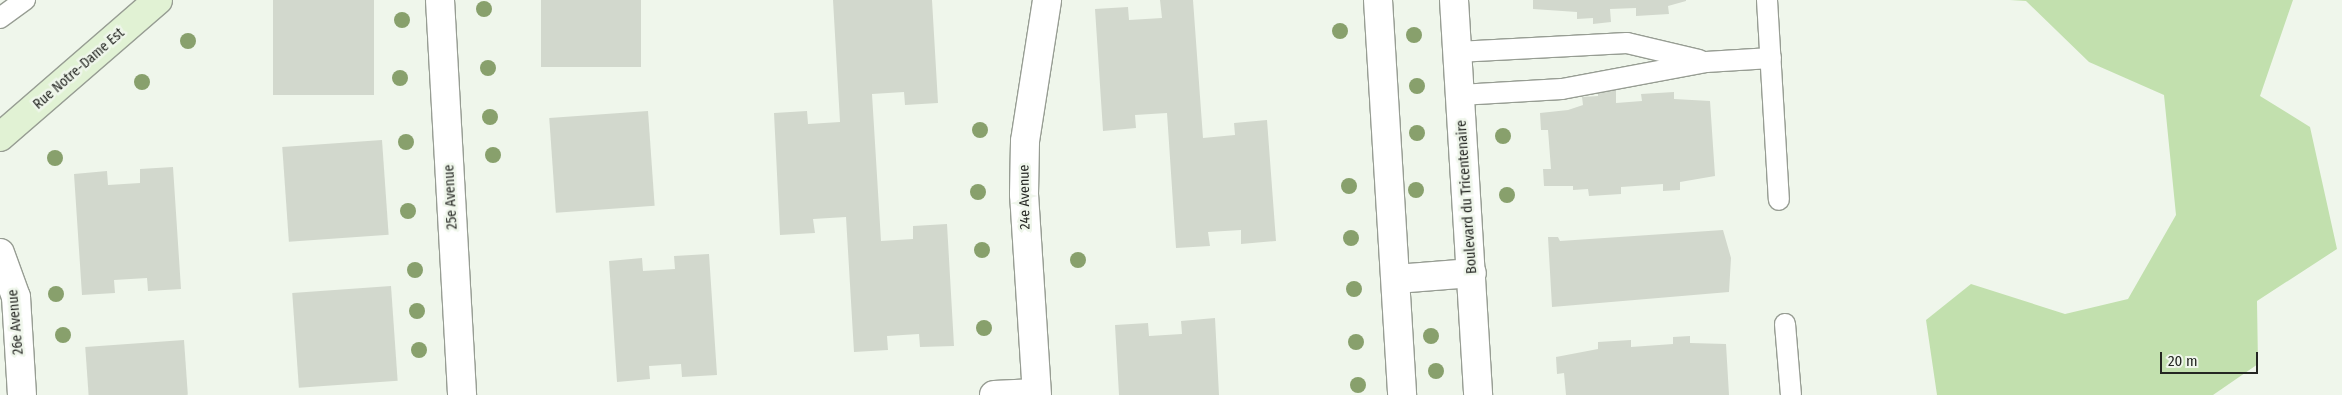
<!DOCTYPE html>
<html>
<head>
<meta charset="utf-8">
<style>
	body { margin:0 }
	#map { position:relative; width:2342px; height:395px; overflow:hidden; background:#eff6eb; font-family:"Fira Sans Condensed",sans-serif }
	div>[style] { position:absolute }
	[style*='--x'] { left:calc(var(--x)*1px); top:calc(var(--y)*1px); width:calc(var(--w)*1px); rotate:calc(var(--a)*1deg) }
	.green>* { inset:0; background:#c2e0ae }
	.building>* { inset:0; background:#d2d8cd; transform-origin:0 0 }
	.roads { filter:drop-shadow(1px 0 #979d93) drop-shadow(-1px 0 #979d93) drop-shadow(0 1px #979d93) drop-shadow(0 -1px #979d93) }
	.service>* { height:20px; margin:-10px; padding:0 10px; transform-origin:10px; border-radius:10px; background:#fff }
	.minor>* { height:28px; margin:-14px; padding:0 14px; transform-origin:14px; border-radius:14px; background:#fff }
	.tertiary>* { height:28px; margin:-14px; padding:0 14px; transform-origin:14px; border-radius:14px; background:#fff }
	.secondary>* { height:28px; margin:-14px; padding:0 14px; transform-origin:14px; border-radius:14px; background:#e1f2d4 }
	.trees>* { width:16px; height:16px; margin:-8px; border-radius:50%; background:#88a06c }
	span { translate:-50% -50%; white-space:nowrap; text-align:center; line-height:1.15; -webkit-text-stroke:5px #eff6eb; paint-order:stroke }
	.street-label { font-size:14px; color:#242622 }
	.scale { position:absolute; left:2160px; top:352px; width:98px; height:22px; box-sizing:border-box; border:2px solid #242622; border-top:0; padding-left:6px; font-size:15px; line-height:18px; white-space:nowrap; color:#242622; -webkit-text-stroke:4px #eff6eb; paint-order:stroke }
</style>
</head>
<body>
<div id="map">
	<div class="green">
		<div style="clip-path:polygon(2010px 0,2293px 0,2260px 96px,2310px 127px,2337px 249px,2257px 301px,2258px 364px,2213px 395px,1937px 395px,1926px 320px,1971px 284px,2065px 314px,2128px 299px,2176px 215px,2164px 95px,2089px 62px,2026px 1px)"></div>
	</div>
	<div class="building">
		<div style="left:273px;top:0;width:101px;height:95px"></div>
		<div style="left:541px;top:0;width:100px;height:67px"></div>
		<div style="clip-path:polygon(833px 0,932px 0,938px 103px,905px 105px,904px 92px,872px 94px,881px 241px,913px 239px,913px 226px,947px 224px,954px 346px,920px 347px,919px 334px,887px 336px,888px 350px,854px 352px,846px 217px,813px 219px,815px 233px,780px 235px,774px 113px,807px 111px,808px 124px,840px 122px)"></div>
		<div style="clip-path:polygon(1160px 0,1193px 0,1203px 138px,1235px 135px,1234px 123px,1267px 120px,1276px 241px,1241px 244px,1241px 230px,1208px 232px,1210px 246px,1176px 248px,1167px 113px,1135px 115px,1136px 128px,1103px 131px,1095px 9px,1128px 7px,1129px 20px,1162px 18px)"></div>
		<div style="clip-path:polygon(1533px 0,1686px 0,1686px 1px,1668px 6px,1669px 14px,1636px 16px,1636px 8px,1610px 9px,1611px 22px,1593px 24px,1593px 18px,1577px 19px,1577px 12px,1533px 9px)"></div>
		<div style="clip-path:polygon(1616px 90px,1616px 103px,1642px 101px,1641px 94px,1674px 92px,1674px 99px,1710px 101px,1715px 176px,1680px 182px,1680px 190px,1663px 191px,1663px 184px,1621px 187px,1621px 194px,1589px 196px,1588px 189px,1573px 190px,1573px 186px,1544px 186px,1543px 169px,1551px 169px,1548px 130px,1541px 130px,1540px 113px,1568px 110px,1583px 105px,1582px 97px,1598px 96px,1598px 91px)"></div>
		<div style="left:648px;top:111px;width:95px;height:99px;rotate:86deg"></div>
		<div style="left:382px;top:140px;width:95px;height:100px;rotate:86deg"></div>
		<div style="clip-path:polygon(173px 167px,181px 289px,148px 291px,147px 278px,114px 280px,115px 293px,82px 295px,74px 174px,107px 171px,108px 185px,140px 183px,140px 169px)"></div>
		<div style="clip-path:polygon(1723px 230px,1731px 258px,1729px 292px,1552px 307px,1548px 237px,1558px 237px,1560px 241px)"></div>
		<div style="clip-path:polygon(709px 254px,717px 375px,682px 377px,681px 364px,649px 366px,650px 379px,617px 382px,609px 261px,642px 258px,643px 271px,675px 269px,674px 256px)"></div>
		<div style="left:391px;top:286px;width:95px;height:99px;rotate:86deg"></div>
		<div style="clip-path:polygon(1215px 318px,1219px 395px,1119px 395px,1115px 325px,1148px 323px,1149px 336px,1182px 334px,1181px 321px)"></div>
		<div style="clip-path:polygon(1690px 336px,1690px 343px,1726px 344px,1729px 395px,1566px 395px,1564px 373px,1557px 374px,1556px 357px,1598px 349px,1598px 342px,1631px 340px,1631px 347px,1673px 344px,1673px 337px)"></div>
		<div style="left:184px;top:340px;width:55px;height:99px;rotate:86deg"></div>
	</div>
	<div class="roads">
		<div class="service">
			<div style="--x:1767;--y:0;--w:200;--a:86.6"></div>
			<div style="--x:0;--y:18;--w:31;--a:-36"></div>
			<div style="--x:1457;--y:52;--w:170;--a:-3"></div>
			<div style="--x:1627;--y:43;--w:74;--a:13.3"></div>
			<div style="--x:1460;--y:95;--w:102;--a:-3.4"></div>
			<div style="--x:1562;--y:89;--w:147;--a:-10.6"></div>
			<div style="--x:1706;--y:62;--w:65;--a:-3.5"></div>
			<div style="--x:1785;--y:324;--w:71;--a:85.2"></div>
		</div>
		<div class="minor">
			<div style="--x:440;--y:0;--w:396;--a:86.8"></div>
			<div style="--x:0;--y:253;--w:47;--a:70"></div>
			<div style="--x:16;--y:297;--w:98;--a:86.5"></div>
			<div style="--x:994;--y:395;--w:42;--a:-2.7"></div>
			<div style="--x:1037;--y:395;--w:201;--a:-93.7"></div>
			<div style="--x:1024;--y:194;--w:53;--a:-88.9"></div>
			<div style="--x:1025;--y:141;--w:143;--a:-81.1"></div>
		</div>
		<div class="tertiary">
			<div style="--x:1378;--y:0;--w:396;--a:86.5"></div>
			<div style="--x:1454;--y:0;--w:396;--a:86.5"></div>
			<div style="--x:1396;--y:279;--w:76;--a:-4.5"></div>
		</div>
		<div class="secondary">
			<div style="--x:0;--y:137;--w:209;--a:-40.9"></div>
		</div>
	</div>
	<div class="trees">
		<div style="left:484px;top:9px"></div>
		<div style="left:402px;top:20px"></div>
		<div style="left:1340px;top:31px"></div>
		<div style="left:1414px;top:35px"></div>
		<div style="left:188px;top:41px"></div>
		<div style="left:488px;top:68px"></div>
		<div style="left:400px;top:78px"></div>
		<div style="left:142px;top:82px"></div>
		<div style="left:1417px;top:86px"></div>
		<div style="left:490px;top:117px"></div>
		<div style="left:980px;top:130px"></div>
		<div style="left:1417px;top:133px"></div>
		<div style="left:1503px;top:136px"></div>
		<div style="left:406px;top:142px"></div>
		<div style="left:493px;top:155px"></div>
		<div style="left:55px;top:158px"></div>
		<div style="left:1349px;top:186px"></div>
		<div style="left:1416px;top:190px"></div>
		<div style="left:978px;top:192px"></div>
		<div style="left:1507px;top:195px"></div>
		<div style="left:408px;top:211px"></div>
		<div style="left:1351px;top:238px"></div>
		<div style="left:982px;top:250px"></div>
		<div style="left:1078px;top:260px"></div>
		<div style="left:415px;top:270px"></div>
		<div style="left:1354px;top:289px"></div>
		<div style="left:56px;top:294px"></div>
		<div style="left:417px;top:311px"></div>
		<div style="left:984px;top:328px"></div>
		<div style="left:63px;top:335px"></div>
		<div style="left:1431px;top:336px"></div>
		<div style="left:1356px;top:342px"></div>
		<div style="left:419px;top:350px"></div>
		<div style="left:1436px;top:371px"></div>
		<div style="left:1358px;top:385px"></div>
	</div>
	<div class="street-label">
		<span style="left:79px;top:69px;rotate:-41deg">Rue Notre-Dame Est</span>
		<span style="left:451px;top:197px;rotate:-93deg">25e Avenue</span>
		<span style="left:1025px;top:197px;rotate:-91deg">24e Avenue</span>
		<span style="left:1467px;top:197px;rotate:-94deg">Boulevard du Tricentenaire</span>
		<span style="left:16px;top:322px;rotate:-95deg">26e Avenue</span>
	</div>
	<div class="scale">20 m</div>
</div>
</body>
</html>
